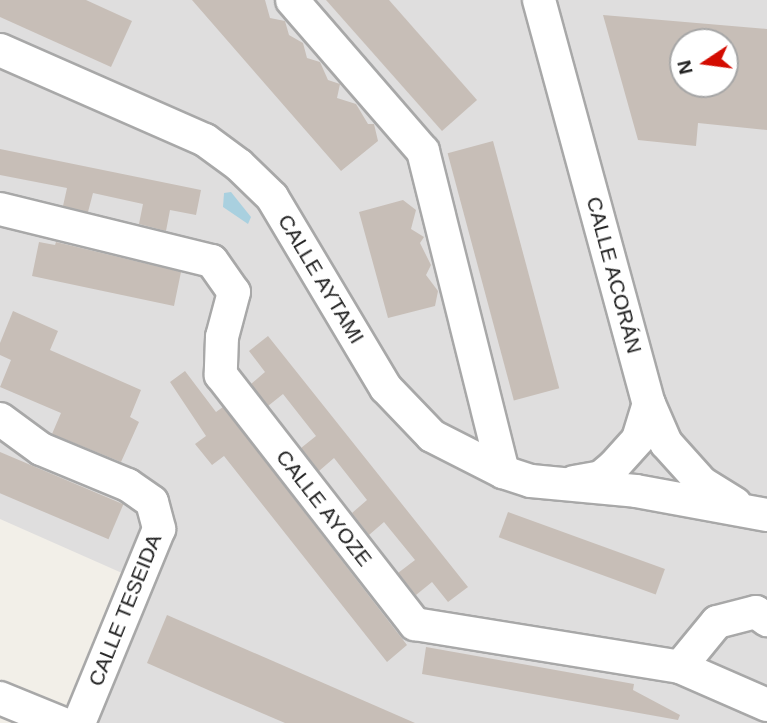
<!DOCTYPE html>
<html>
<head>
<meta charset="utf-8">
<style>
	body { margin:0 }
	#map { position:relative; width:767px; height:723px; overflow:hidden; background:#f2efe8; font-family:Helvetica,sans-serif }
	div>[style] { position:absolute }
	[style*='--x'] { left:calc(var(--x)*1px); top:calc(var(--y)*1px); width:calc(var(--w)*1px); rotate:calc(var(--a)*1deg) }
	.residential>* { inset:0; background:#dfdede }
	.water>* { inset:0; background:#a9d0df }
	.building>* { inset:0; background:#c7beb7; transform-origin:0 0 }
	.roads { filter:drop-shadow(2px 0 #a8a8a8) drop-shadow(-2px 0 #a8a8a8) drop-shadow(0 2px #a8a8a8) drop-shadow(0 -2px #a8a8a8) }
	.minor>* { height:32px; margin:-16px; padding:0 16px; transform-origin:16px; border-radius:16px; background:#fff }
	span { translate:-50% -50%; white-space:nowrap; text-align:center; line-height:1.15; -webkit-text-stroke:5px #fff; paint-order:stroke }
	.street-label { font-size:21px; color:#212121 }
	.north { position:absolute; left:669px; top:28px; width:70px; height:70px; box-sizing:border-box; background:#fff; border:2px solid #a6a6a6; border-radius:50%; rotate:257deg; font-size:19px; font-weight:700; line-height:28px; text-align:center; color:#212121 }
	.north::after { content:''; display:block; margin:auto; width:24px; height:32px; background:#d30b00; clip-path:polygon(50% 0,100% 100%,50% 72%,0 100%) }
</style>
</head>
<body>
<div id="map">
	<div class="residential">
		<div style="clip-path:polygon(evenodd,0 0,767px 0,767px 723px,88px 723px,67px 712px,122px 573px,0 519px,0 0,683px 42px,725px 42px,725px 84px,683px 84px,683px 42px)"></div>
	</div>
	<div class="water">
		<div style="clip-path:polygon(231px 192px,251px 217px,248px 224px,223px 207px,224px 193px)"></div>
	</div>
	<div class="building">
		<div style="clip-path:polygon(0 0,86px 0,132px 21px,111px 67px,0 17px)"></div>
		<div style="clip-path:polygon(192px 0,265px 0,270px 18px,285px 21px,289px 35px,303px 43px,307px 58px,320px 62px,328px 80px,340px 84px,337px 98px,356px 104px,368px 124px,374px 124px,378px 141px,341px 171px)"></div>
		<div style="clip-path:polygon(326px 0,389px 0,477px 100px,442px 131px)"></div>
		<div style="clip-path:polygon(evenodd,603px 15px,767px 29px,767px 130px,698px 123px,696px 146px,638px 140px,603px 15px,683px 42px,725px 42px,725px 84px,683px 84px,683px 42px)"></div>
		<div style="left:493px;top:141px;width:256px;height:47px;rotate:75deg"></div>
		<div style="clip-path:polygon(0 149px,201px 190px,196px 215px,170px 210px,166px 231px,139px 224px,143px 204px,93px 193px,88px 212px,63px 206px,67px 188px,0 175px)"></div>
		<div style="clip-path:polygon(403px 200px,416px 210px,411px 229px,424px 237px,420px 243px,431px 265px,426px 275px,438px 291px,435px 306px,388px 318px,359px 212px)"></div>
		<div style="clip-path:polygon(39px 242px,55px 245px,56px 242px,181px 272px,174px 306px,32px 276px)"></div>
		<div style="clip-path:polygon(13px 311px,58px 331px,50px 350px,141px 390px,130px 417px,139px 422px,121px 462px,52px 434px,61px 413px,0 387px,11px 360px,0 355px,0 343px)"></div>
		<div style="clip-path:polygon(268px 336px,468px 587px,448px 602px,432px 582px,416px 595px,398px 573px,415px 560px,384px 522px,369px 535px,352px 513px,367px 500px,334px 458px,319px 471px,301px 448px,316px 436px,283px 394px,268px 406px,251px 384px,265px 372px,249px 351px)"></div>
		<div style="clip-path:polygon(185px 371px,216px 412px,223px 407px,407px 645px,387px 662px,224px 456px,212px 465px,195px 444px,206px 436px,170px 382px)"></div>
		<div style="left:0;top:452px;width:134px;height:38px;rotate:23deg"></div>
		<div style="left:508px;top:512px;width:167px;height:27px;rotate:20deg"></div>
		<div style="clip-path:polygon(167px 615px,236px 645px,415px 723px,285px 723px,215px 693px,147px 663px)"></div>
		<div style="clip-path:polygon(426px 647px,634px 684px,633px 690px,680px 715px,678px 720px,422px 674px)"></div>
	</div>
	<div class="roads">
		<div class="minor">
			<div style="--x:292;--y:0;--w:200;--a:49.1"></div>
			<div style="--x:423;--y:151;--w:331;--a:76"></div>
			<div style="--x:539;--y:0;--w:419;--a:74.8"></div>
			<div style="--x:649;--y:404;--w:43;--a:66.4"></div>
			<div style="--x:666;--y:443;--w:54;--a:48"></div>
			<div style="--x:702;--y:483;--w:39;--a:32"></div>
			<div style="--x:0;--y:50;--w:224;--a:23.7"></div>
			<div style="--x:205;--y:140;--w:42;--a:36.3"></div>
			<div style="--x:239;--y:165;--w:46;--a:44.1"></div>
			<div style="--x:272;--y:197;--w:222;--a:59.2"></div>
			<div style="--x:386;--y:388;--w:66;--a:46.2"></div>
			<div style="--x:432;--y:436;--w:80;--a:26.9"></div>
			<div style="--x:503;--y:472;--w:29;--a:18"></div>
			<div style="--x:531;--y:481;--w:105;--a:5.4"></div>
			<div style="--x:636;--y:491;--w:133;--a:10.4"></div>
			<div style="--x:0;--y:209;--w:218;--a:13.8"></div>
			<div style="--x:212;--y:261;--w:38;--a:55"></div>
			<div style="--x:234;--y:292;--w:47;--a:104.9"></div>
			<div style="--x:222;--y:337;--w:38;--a:92"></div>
			<div style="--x:221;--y:375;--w:316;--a:52.1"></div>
			<div style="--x:415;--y:624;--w:268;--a:9.2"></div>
			<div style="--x:680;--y:667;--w:95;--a:23.6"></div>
			<div style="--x:0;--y:419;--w:51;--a:36.2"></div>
			<div style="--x:41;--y:449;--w:94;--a:22.5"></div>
			<div style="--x:128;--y:485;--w:29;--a:35"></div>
			<div style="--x:152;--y:502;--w:28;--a:75"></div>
			<div style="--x:159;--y:529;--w:210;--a:112.4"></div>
			<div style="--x:574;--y:482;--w:27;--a:-10"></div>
			<div style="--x:601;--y:477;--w:17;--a:-40"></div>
			<div style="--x:614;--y:466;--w:36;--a:-48"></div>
			<div style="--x:638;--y:439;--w:37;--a:-73"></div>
			<div style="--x:680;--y:667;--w:58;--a:-50.6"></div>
			<div style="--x:717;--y:622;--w:40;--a:-14.4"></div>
			<div style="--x:756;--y:612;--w:14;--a:36"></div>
			<div style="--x:0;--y:698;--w:66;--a:22.3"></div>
		</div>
	</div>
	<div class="street-label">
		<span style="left:614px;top:275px;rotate:75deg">CALLE ACORÁN</span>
		<span style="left:321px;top:279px;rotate:59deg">CALLE AYTAMI</span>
		<span style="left:324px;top:508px;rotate:52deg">CALLE AYOZE</span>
		<span style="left:125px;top:610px;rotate:-68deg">CALLE TESEIDA</span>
	</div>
	<div class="north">N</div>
</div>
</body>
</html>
